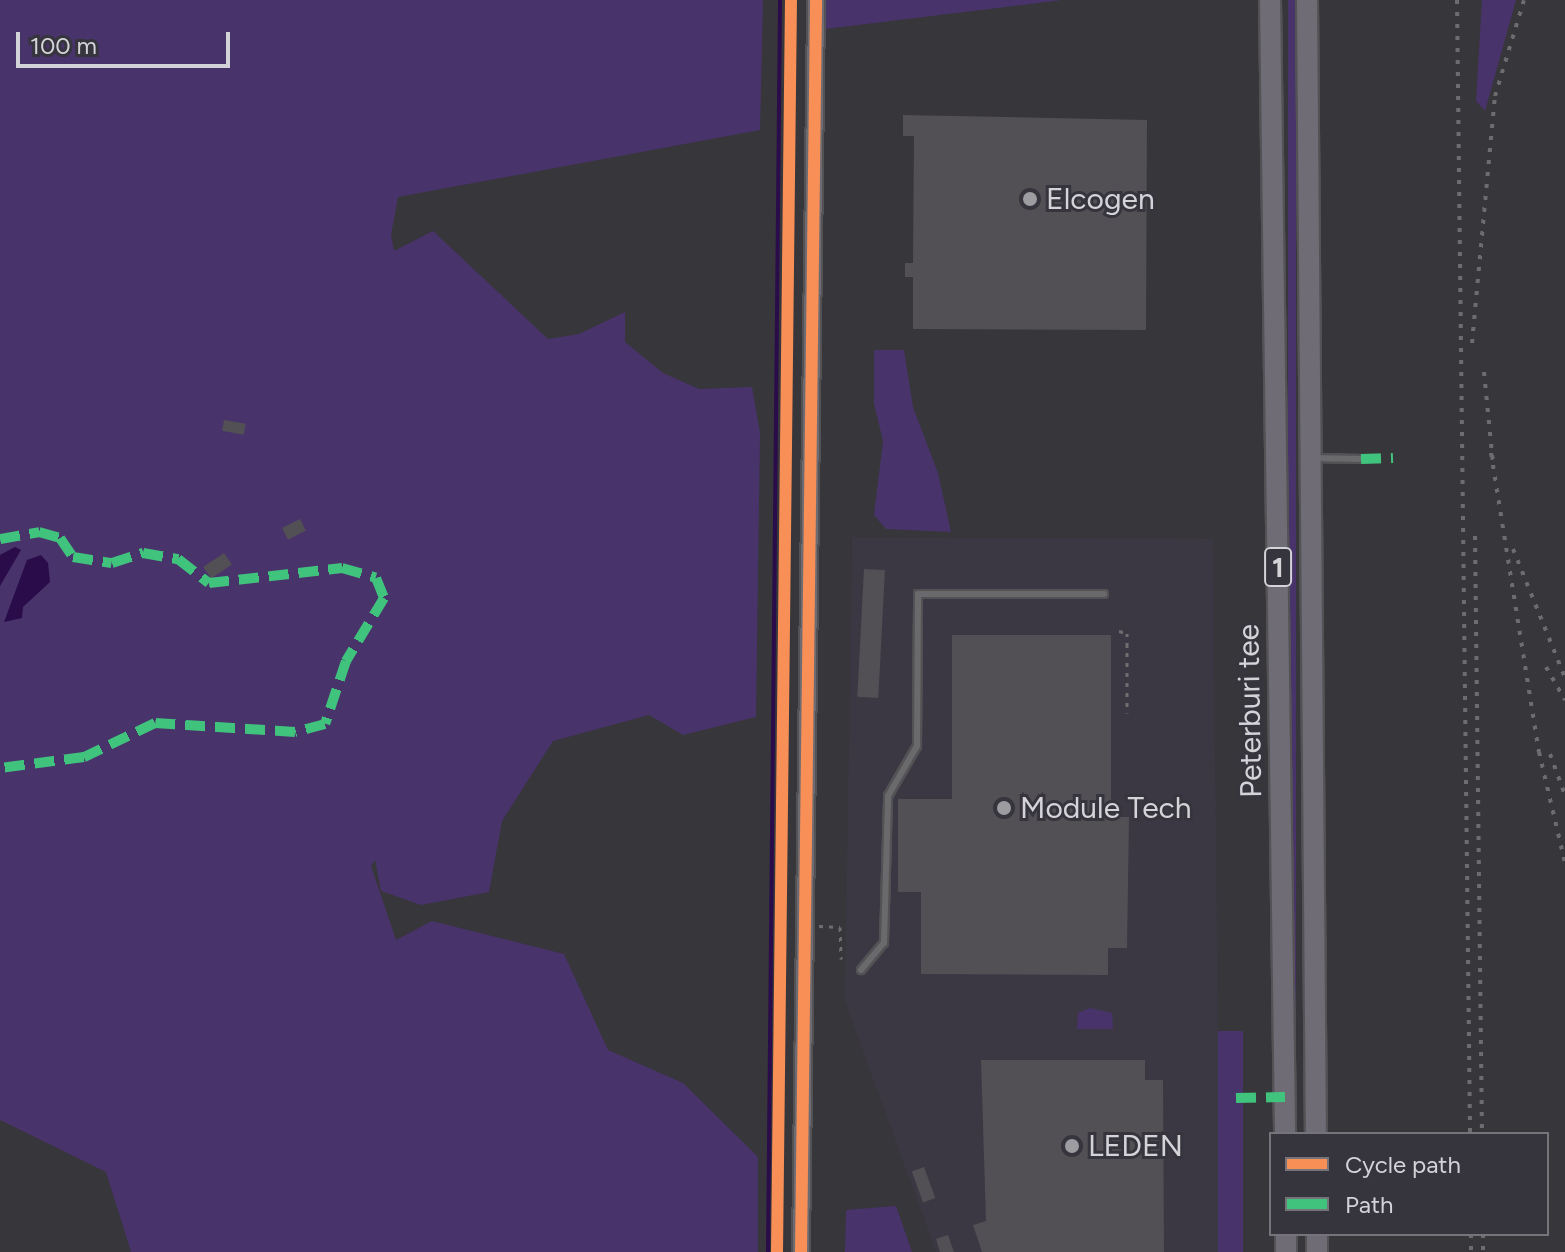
<!DOCTYPE html>
<html>
<head>
<meta charset="utf-8">
<style>
	body { margin:0 }
	#map { position:relative; width:1565px; height:1252px; overflow:hidden; background:#37363a; font-family:Figtree,sans-serif }
	div>[style] { position:absolute }
	[style*='--x'] { left:calc(var(--x)*1px); top:calc(var(--y)*1px); width:calc(var(--w)*1px); rotate:calc(var(--a)*1deg) }
	.built>* { inset:0; background:#3b3844 }
	.green>* { inset:0; background:#49336b; transform-origin:0 0 }
	.water>* { inset:0; background:#290c49 }
	.stream>* { height:4px; margin:-2px; padding:0 2px; transform-origin:2px; border-radius:2px; background:#290c49 }
	.building>* { inset:0; background:#525054; transform-origin:0 0 }
	.path>* { height:3px; margin-top:-1.5px; transform-origin:0; background:repeating-linear-gradient(90deg,#6e6d70 0 4px,transparent 0 10px) }
	.roads { filter:drop-shadow(2px 0 #535255) drop-shadow(-2px 0 #535255) drop-shadow(0 2px #535255) drop-shadow(0 -2px #535255) }
	.lane>* { height:6px; margin:-3px; padding:0 3px; transform-origin:3px; border-radius:3px; background:#6a696c }
	.secondary>* { height:16px; margin:-8px; padding:0 8px; transform-origin:8px; border-radius:8px; background:#6e6c72 }
	.highway>* { height:20px; margin:-10px; padding:0 10px; transform-origin:10px; border-radius:10px; background:#6f6c76 }
	.rail>* { height:4px; margin-top:-2px; transform-origin:0; background:repeating-linear-gradient(90deg,#6d6d70 0 4px,transparent 0 12px) }
	.quiet>* { height:10px; margin-top:-5px; transform-origin:0; background:repeating-linear-gradient(90deg,#40c37c 0 20px,transparent 0 30px) }
	.cycleway>* { height:12px; margin:-6px; padding:0 6px; transform-origin:6px; border-radius:6px; background:#f78f57 }
	.dots>* { width:22px; height:22px; translate:-50% -50%; box-sizing:border-box; border:4px solid #36343c; border-radius:50% }
	span { translate:-50% -50%; white-space:nowrap; text-align:center; line-height:1.15; -webkit-text-stroke:6px #36343c; paint-order:stroke }
	.shield-label span { padding:2px 6px; background:#36343c; border:2px solid; border-radius:6px; -webkit-text-stroke-width:0 }
	.shield-label { font-size:28px; color:#d4d3d8; font-weight:700 }
	.poi-label { font-size:30px; color:#d4d3d8 }
	.left { translate:0 -50%; text-align:left }
	.street-label { font-size:30px; color:#d4d3d8 }
	.legend { position:absolute; left:1269px; top:1132px; width:280px; height:104px; box-sizing:border-box; background:#36343c; border:2px solid #75747a; margin:0; padding:10px 14px; list-style:none; font-size:24px; color:#d4d3d8 }
	.legend li { display:flex; align-items:center; gap:16px; height:40px }
	.legend b { width:40px; border:2px solid #75747a }
	.scale { position:absolute; left:16px; top:32px; width:214px; height:36px; box-sizing:border-box; border:4px solid #d4d3d8; border-top:0; padding-left:10px; font-size:24px; line-height:28px; white-space:nowrap; color:#d4d3d8; -webkit-text-stroke:6px #36343c; paint-order:stroke }
</style>
</head>
<body>
<div id="map">
	<div class="built">
		<div style="clip-path:polygon(852px 537px,1213px 539px,1220px 1252px,936px 1252px,845px 1002px)"></div>
	</div>
	<div class="green">
		<div style="clip-path:polygon(0 0,763px 0,760px 130px,398px 197px,391px 235px,394px 251px,433px 231px,548px 339px,579px 334px,625px 312px,625px 342px,663px 373px,699px 389px,752px 387px,760px 433px,756px 717px,683px 735px,649px 715px,553px 741px,502px 821px,489px 892px,421px 905px,381px 891px,375px 860px,371px 866px,396px 940px,432px 921px,564px 954px,608px 1050px,683px 1083px,758px 1157px,758px 1252px,131px 1252px,106px 1172px,0 1120px)"></div>
		<div style="clip-path:polygon(825px 0,1062px 0,825px 29px)"></div>
		<div style="left:1288px;top:0;width:8px;height:1134px"></div>
		<div style="clip-path:polygon(1482px 0,1516px 0,1485px 111px,1476px 101px)"></div>
		<div style="clip-path:polygon(874px 350px,904px 350px,913px 407px,938px 473px,951px 532px,886px 529px,874px 515px,883px 441px,874px 404px)"></div>
		<div style="clip-path:polygon(1090px 1008px,1112px 1013px,1113px 1029px,1077px 1029px,1078px 1013px)"></div>
		<div style="left:1243px;top:1031px;width:221px;height:25px;rotate:90deg"></div>
		<div style="clip-path:polygon(896px 1206px,912px 1252px,845px 1252px,846px 1210px)"></div>
	</div>
	<div class="water">
		<div style="clip-path:polygon(15px 547px,21px 550px,0 586px,0 555px)"></div>
		<div style="clip-path:polygon(41px 555px,48px 563px,50px 582px,23px 607px,22px 618px,4px 622px,27px 560px)"></div>
	</div>
	<div class="stream">
		<div style="--x:768;--y:1252;--w:1252;--a:-89.45"></div>
	</div>
	<div class="building">
		<div style="clip-path:polygon(903px 115px,1147px 120px,1146px 330px,913px 329px,913px 277px,905px 277px,905px 263px,913px 263px,914px 136px,903px 136px)"></div>
		<div style="left:224px;top:420px;width:22px;height:11px;rotate:10deg"></div>
		<div style="left:300px;top:519px;width:13px;height:20px;rotate:63deg"></div>
		<div style="left:224px;top:553px;width:14px;height:25px;rotate:56deg"></div>
		<div style="left:864px;top:569px;width:21px;height:128px;rotate:3deg"></div>
		<div style="clip-path:polygon(952px 635px,1111px 635px,1111px 817px,1129px 817px,1127px 948px,1108px 948px,1108px 975px,921px 974px,921px 892px,898px 892px,898px 799px,952px 799px)"></div>
		<div style="clip-path:polygon(981px 1060px,1145px 1060px,1145px 1080px,1163px 1080px,1164px 1252px,982px 1252px,973px 1225px,986px 1221px)"></div>
		<div style="left:924px;top:1167px;width:33px;height:13px;rotate:70deg"></div>
		<div style="clip-path:polygon(948px 1235px,954px 1252px,940px 1252px,936px 1239px)"></div>
	</div>
	<div class="path">
		<div style="--x:1119;--y:631;--w:8;--a:14"></div>
		<div style="--x:1127;--y:633;--w:80;--a:90"></div>
		<div style="--x:819;--y:926;--w:21;--a:3"></div>
		<div style="--x:840;--y:927;--w:32;--a:88"></div>
	</div>
	<div class="roads">
		<div class="lane">
			<div style="--x:1314;--y:458;--w:47;--a:1.2"></div>
			<div style="--x:861;--y:970;--w:35;--a:-50"></div>
			<div style="--x:884;--y:943;--w:147;--a:-88.4"></div>
			<div style="--x:888;--y:796;--w:58;--a:-59.9"></div>
			<div style="--x:917;--y:746;--w:152;--a:-89.6"></div>
			<div style="--x:918;--y:594;--w:186;--a:0"></div>
		</div>
		<div class="secondary">
			<div style="--x:801;--y:1252;--w:1252;--a:-89.31"></div>
		</div>
		<div class="highway">
			<div style="--x:1270;--y:0;--w:1134;--a:89.24"></div>
			<div style="--x:1307;--y:0;--w:1134;--a:89.55"></div>
			<div style="--x:1286;--y:1234;--w:18;--a:90"></div>
			<div style="--x:1317;--y:1234;--w:18;--a:90"></div>
		</div>
	</div>
	<div class="rail">
		<div style="--x:1457;--y:0;--w:1134;--a:89.34"></div>
		<div style="--x:1472;--y:343;--w:248;--a:-84.7"></div>
		<div style="--x:1495;--y:96;--w:100;--a:-73.2"></div>
		<div style="--x:1484;--y:372;--w:91;--a:84.4"></div>
		<div style="--x:1491;--y:453;--w:303;--a:80.9"></div>
		<div style="--x:1539;--y:752;--w:114;--a:76.8"></div>
		<div style="--x:1475;--y:536;--w:598;--a:89.33"></div>
		<div style="--x:1513;--y:549;--w:139;--a:68"></div>
		<div style="--x:1546;--y:667;--w:38;--a:60"></div>
		<div style="--x:1550;--y:754;--w:44;--a:69.9"></div>
		<div style="--x:1471;--y:1234;--w:18;--a:90"></div>
		<div style="--x:1483;--y:1234;--w:18;--a:90"></div>
	</div>
	<div class="quiet">
		<div style="--x:1361;--y:459;--w:32;--a:-2"></div>
		<div style="--x:0;--y:539;--w:40;--a:-10"></div>
		<div style="--x:39;--y:532;--w:22;--a:16"></div>
		<div style="--x:60;--y:538;--w:23;--a:56"></div>
		<div style="--x:73;--y:557;--w:39;--a:9"></div>
		<div style="--x:112;--y:563;--w:33;--a:-18"></div>
		<div style="--x:143;--y:553;--w:36;--a:10"></div>
		<div style="--x:178;--y:559;--w:39;--a:38"></div>
		<div style="--x:209;--y:583;--w:134;--a:-6.4"></div>
		<div style="--x:342;--y:568;--w:35;--a:16"></div>
		<div style="--x:376;--y:578;--w:22;--a:68"></div>
		<div style="--x:384;--y:598;--w:74;--a:121.1"></div>
		<div style="--x:346;--y:661;--w:66;--a:108.4"></div>
		<div style="--x:325;--y:724;--w:31;--a:165"></div>
		<div style="--x:295;--y:732;--w:140;--a:-176.3"></div>
		<div style="--x:155;--y:723;--w:79;--a:154.4"></div>
		<div style="--x:84;--y:757;--w:85;--a:172.5"></div>
		<div style="--x:1236;--y:1098;--w:49;--a:-1.2"></div>
	</div>
	<div class="cycleway">
		<div style="--x:777;--y:1252;--w:1252;--a:-89.36"></div>
		<div style="--x:801;--y:1252;--w:1252;--a:-89.31"></div>
	</div>
	<div class="dots">
		<div style="left:1030px;top:199px;background:#9d9ca1"></div>
		<div style="left:1004px;top:808px;background:#9d9ca1"></div>
		<div style="left:1072px;top:1146px;background:#9d9ca1"></div>
	</div>
	<div class="shield-label">
		<span style="left:1278px;top:567px">1</span>
	</div>
	<div class="poi-label">
		<span class="left" style="left:1046px;top:199px">Elcogen</span>
		<span class="left" style="left:1020px;top:808px">Module Tech</span>
		<span class="left" style="left:1088px;top:1146px">LEDEN</span>
	</div>
	<div class="street-label">
		<span style="left:1250px;top:711px;rotate:-91deg">Peterburi tee</span>
	</div>
	<ul class="legend">
	<li><b style="height:10px;background:#f78f57"></b>Cycle path</li>
	<li><b style="height:10px;background:#40c37c"></b>Path</li>
	</ul>
	<div class="scale">100 m</div>
</div>
</body>
</html>
